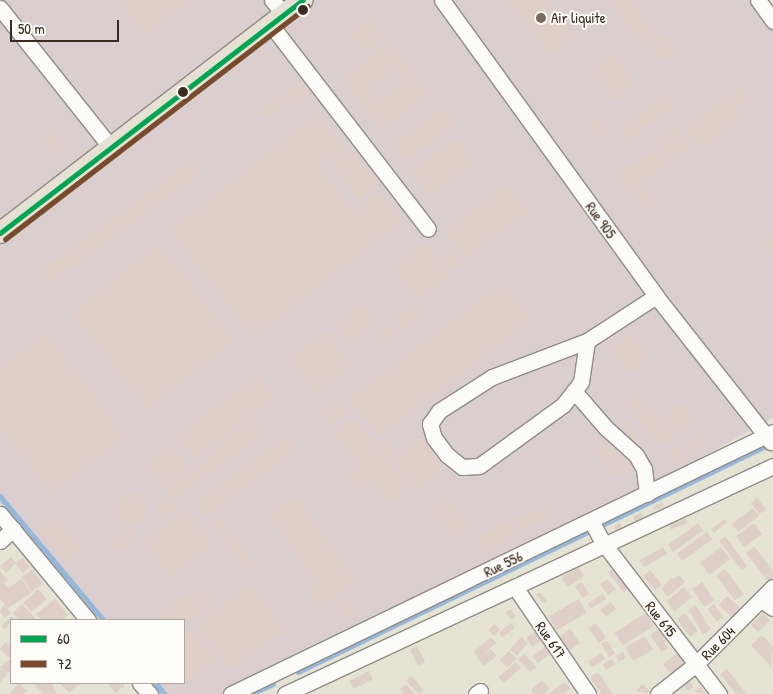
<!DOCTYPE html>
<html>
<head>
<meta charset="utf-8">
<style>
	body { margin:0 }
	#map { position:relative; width:773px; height:694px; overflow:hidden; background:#e5e3d4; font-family:"Patrick Hand",sans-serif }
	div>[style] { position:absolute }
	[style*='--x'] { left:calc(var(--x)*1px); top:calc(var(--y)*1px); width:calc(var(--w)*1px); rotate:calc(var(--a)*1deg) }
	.industrial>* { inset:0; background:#dacece }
	.stream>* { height:4.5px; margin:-2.25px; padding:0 2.25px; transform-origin:2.25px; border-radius:2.25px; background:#96b8dc }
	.building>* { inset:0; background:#ded0c8; transform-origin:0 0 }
	.round { border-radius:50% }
	.roads { filter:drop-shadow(1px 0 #918d84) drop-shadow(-1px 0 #918d84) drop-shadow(0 1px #918d84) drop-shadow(0 -1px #918d84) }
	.minor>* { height:15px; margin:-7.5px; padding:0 7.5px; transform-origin:7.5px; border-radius:7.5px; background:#fbfbf9 }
	.major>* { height:20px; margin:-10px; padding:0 10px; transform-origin:10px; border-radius:10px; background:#e6e1d4 }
	.bus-1>* { height:5px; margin:-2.5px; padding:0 2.5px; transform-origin:2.5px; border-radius:2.5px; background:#00a651 }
	.bus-2>* { height:5px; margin:-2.5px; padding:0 2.5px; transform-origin:2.5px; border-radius:2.5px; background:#7a4b2a }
	.dots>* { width:14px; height:14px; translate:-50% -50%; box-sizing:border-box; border:2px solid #fdfcf7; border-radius:50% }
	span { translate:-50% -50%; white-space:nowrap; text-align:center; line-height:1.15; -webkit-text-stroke:4px #fdfcf7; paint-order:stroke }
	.poi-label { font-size:15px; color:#3b2a1e }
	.left { translate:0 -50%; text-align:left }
	.street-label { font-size:15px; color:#3b2a1e }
	.legend { position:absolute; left:10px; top:619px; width:175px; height:65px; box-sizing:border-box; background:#fdfcf7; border:1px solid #afa8a0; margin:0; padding:6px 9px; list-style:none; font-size:15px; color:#3b2a1e }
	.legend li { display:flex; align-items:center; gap:10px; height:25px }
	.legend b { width:25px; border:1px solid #afa8a0 }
	.scale { position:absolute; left:10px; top:20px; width:109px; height:22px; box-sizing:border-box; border:2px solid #3b2a1e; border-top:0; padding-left:6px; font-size:15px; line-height:18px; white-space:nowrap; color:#3b2a1e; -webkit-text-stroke:4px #fdfcf7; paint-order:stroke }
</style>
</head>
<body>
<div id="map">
	<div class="industrial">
		<div style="clip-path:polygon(0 0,758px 0,773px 19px,773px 418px,627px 499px,225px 694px,157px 694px,148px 683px,184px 683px,184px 620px,95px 620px,0 507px)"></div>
	</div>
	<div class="stream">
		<div style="--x:0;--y:496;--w:160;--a:50.1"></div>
		<div style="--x:298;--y:672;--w:524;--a:-25.78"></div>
		<div style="--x:156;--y:683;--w:14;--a:51"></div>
		<div style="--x:251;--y:694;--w:24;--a:-24"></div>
	</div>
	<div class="building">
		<div style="clip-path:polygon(117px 0,192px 0,144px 36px)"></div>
		<div style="clip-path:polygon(506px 0,548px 0,576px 36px,551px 56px)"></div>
		<div style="clip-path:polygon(609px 0,632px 0,657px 36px,642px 46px)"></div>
		<div style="left:371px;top:18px;width:24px;height:26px;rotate:52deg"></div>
		<div style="left:664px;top:33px;width:26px;height:18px;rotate:53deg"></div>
		<div style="clip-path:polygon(evenodd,390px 41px,430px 93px,381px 130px,341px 78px,390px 41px,397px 68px,406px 81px,380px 100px,371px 88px,397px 68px)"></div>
		<div style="left:615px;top:53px;width:36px;height:31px;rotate:53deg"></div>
		<div style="left:303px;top:80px;width:16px;height:26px;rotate:55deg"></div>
		<div style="left:743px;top:86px;width:16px;height:17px;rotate:55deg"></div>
		<div style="left:668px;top:93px;width:16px;height:62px;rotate:55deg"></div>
		<div style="left:280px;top:96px;width:11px;height:26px;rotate:56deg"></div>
		<div style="left:727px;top:96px;width:29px;height:52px;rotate:54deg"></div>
		<div style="left:444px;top:106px;width:22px;height:64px;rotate:54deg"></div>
		<div style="clip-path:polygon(318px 113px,346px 148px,320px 167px,354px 211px,379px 191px,403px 222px,254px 338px,169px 230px)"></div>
		<div style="left:599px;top:117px;width:21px;height:13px;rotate:51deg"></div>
		<div style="left:676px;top:126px;width:26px;height:24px;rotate:54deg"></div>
		<div style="left:52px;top:128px;width:27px;height:14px;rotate:54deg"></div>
		<div style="left:457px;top:137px;width:33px;height:57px;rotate:55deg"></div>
		<div style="left:659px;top:147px;width:20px;height:51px;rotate:57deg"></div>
		<div style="left:351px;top:148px;width:47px;height:26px;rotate:52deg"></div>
		<div style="left:192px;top:160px;width:17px;height:189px;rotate:54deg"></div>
		<div style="left:508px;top:183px;width:36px;height:80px;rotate:53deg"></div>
		<div style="left:643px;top:183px;width:25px;height:15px;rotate:58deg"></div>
		<div style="clip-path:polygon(773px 233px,773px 256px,762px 244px)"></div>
		<div style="left:427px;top:241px;width:43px;height:43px;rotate:54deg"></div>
		<div style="left:160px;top:243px;width:124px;height:113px;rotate:52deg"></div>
		<div style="left:452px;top:248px;width:19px;height:13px;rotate:55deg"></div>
		<div style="left:504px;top:281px;width:49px;height:195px;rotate:53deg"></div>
		<div style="left:361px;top:302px;width:25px;height:36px;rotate:48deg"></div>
		<div style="left:417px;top:303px;width:14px;height:29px;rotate:56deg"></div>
		<div style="left:390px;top:323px;width:14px;height:19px;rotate:51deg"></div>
		<div style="left:326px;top:330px;width:45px;height:47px;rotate:53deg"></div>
		<div style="clip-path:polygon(47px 331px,127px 437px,50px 495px,0 428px,0 367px)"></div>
		<div style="left:630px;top:333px;width:31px;height:26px;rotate:50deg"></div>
		<div style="left:258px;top:374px;width:30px;height:104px;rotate:53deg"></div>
		<div style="left:638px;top:392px;width:57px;height:18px;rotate:49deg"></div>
		<div style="left:338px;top:398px;width:19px;height:22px;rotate:55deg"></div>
		<div style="left:681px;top:401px;width:23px;height:24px;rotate:49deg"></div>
		<div style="clip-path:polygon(355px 418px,409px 489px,389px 504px,370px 479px,357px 490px,346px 476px,360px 466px,334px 433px)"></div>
		<div style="left:254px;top:419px;width:18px;height:73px;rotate:52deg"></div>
		<div style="left:626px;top:420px;width:18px;height:7px;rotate:52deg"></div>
		<div style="left:702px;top:431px;width:13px;height:25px;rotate:51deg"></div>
		<div style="left:288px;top:434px;width:19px;height:116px;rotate:54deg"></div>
		<div style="left:386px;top:437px;width:19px;height:11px;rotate:55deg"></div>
		<div style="left:423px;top:437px;width:39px;height:39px;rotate:54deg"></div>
		<div style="left:609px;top:437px;width:23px;height:20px;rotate:52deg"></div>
		<div style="left:173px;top:444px;width:28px;height:34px;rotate:55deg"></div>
		<div style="left:677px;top:445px;width:19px;height:13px;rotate:54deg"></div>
		<div style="left:629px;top:455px;width:10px;height:27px;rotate:53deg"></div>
		<div style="clip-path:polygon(662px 465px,665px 471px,660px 474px,656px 469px)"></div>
		<div style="left:193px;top:467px;width:16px;height:35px;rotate:55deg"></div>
		<div class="round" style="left:115px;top:493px;width:32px;height:32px"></div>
		<div style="clip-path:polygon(296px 495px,358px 582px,320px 609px,307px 591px,317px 583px,268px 515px)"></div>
		<div style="left:169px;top:496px;width:15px;height:20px;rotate:53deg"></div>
		<div style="left:446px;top:496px;width:37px;height:23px;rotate:47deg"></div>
		<div style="left:757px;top:498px;width:14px;height:8px;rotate:51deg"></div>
		<div style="left:662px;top:502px;width:4px;height:10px;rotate:63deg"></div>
		<div style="left:548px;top:505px;width:11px;height:39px;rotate:63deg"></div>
		<div style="left:188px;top:508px;width:45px;height:56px;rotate:53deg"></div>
		<div style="left:753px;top:508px;width:10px;height:26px;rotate:53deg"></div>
		<div style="clip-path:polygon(641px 512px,644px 518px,635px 522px,633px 517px)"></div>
		<div style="left:218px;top:513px;width:63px;height:12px;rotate:54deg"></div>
		<div style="left:54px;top:514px;width:45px;height:23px;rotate:50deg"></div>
		<div style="left:686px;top:518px;width:5px;height:18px;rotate:68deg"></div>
		<div style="left:507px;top:519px;width:19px;height:37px;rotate:58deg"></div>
		<div style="clip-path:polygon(725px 519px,727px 522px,714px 533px,711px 529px)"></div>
		<div style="clip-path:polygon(620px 523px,623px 528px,616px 532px,614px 526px)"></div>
		<div style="left:698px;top:523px;width:9px;height:37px;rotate:54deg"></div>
		<div style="left:754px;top:523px;width:14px;height:22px;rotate:54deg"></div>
		<div style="left:131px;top:527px;width:14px;height:26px;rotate:54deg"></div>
		<div style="left:707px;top:532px;width:9px;height:37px;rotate:54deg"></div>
		<div style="clip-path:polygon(725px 536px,747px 566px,742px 570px,719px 541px)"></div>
		<div style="clip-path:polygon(754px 546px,773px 571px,773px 577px,768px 581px,746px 553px)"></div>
		<div style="left:663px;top:547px;width:8px;height:27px;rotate:60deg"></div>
		<div style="left:721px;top:547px;width:15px;height:26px;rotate:53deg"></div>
		<div style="clip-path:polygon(11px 557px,16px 563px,6px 573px,0 566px)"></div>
		<div style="left:23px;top:558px;width:12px;height:9px;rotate:55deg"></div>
		<div style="left:618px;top:565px;width:25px;height:12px;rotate:53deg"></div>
		<div style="left:578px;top:567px;width:11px;height:20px;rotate:56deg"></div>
		<div style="left:33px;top:569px;width:18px;height:14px;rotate:56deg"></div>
		<div style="left:725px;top:569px;width:31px;height:11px;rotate:53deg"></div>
		<div style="left:650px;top:570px;width:19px;height:9px;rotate:51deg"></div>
		<div style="clip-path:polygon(0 571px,8px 580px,4px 583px,9px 589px,0 597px)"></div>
		<div style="clip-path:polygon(679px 575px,685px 582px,668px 597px,661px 589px,672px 577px,674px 579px)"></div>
		<div style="left:22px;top:579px;width:17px;height:29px;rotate:57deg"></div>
		<div style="clip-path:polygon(607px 579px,616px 589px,608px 595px,600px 584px)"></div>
		<div style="left:582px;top:582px;width:14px;height:8px;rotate:60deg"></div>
		<div style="left:702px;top:582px;width:22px;height:12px;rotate:56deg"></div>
		<div style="left:252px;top:583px;width:57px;height:69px;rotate:54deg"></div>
		<div style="left:203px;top:584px;width:23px;height:14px;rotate:52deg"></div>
		<div style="left:684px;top:587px;width:13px;height:23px;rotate:51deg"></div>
		<div style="left:38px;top:589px;width:13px;height:20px;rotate:48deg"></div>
		<div style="clip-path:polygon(189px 592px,204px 611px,184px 626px,184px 620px,177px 620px,168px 608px)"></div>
		<div style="clip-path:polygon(540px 592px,547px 601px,543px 603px,536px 594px)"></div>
		<div style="left:603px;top:594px;width:6px;height:18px;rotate:59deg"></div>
		<div style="left:348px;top:596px;width:18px;height:16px;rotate:56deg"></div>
		<div style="left:727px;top:596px;width:18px;height:12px;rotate:43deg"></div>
		<div style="clip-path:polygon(55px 599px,68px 615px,61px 620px,41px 620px,36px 614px)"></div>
		<div style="left:579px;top:599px;width:16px;height:35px;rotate:60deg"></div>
		<div style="left:611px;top:602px;width:9px;height:13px;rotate:54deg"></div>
		<div style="clip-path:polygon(22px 604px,37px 620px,19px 620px,13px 613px)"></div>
		<div style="left:714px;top:604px;width:16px;height:8px;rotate:55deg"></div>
		<div style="clip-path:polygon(3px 605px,11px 613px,5px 618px,0 612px)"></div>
		<div style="left:696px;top:605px;width:29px;height:9px;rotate:59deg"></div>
		<div style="clip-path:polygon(166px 609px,174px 620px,151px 620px)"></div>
		<div style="left:511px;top:609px;width:9px;height:6px;rotate:58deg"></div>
		<div style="left:646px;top:613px;width:15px;height:37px;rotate:58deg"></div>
		<div style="left:685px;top:613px;width:22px;height:10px;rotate:54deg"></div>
		<div style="left:763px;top:613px;width:10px;height:17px;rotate:45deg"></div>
		<div style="clip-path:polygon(12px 616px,16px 620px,11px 620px,5px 630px,1px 626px)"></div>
		<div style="left:511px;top:623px;width:6px;height:16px;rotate:51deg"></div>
		<div style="left:596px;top:623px;width:18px;height:9px;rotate:56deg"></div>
		<div style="left:494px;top:624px;width:8px;height:9px;rotate:40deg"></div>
		<div style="clip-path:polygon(662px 626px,670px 638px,664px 642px,668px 648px,662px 652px,650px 635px)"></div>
		<div style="clip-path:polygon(193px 628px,217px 659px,181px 687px,178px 683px,184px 683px,184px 635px)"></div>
		<div style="left:538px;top:629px;width:11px;height:15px;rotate:52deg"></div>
		<div style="left:570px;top:629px;width:17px;height:13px;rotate:54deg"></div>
		<div style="clip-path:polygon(762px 635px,773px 647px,771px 667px,751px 645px)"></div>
		<div style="left:645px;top:636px;width:16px;height:23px;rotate:60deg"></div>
		<div style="left:491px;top:637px;width:8px;height:23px;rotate:50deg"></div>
		<div style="left:521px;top:637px;width:9px;height:17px;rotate:41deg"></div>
		<div style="left:607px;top:640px;width:16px;height:7px;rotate:60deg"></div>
		<div style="clip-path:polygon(6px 642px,11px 647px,11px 659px,0 649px)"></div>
		<div style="left:546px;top:645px;width:9px;height:18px;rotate:49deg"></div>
		<div style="left:417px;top:646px;width:18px;height:8px;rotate:63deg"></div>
		<div style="left:491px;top:649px;width:9px;height:16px;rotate:54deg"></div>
		<div style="left:509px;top:651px;width:11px;height:13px;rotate:45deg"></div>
		<div style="left:623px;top:652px;width:7px;height:8px;rotate:63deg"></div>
		<div style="clip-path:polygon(601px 653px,605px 659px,592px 667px,588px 662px)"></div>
		<div style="left:677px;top:653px;width:13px;height:18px;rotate:51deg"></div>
		<div style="left:524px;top:654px;width:18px;height:8px;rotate:47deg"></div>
		<div style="clip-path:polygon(9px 659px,11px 670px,7px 674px,0 667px)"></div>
		<div style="left:612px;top:659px;width:6px;height:11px;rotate:59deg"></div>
		<div style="left:516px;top:662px;width:8px;height:23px;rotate:50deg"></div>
		<div style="clip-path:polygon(0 668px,7px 675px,0 682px)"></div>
		<div style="clip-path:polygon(727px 669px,747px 694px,736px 694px,720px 674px)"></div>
		<div style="left:369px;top:671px;width:9px;height:22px;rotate:63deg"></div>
		<div style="clip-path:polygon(598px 672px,613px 694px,601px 694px,590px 677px)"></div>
		<div style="clip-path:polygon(412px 676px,423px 690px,419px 694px,406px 681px)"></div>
		<div style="clip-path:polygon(542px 680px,550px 689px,544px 694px,534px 694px,531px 690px)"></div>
		<div style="clip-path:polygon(565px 682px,570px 689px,563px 694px,548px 694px)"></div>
		<div style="clip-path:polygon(690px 682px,694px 687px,688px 691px,684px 686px)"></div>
		<div style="clip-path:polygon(19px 683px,27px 691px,24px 694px,9px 694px)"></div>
		<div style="clip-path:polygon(33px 683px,51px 683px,57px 694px,43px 694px)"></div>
		<div style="clip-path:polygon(60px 683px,79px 683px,80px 684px,69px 693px)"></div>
		<div style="clip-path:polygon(107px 683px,123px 683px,125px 686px,115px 693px)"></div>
		<div style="clip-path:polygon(406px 684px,414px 694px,404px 694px,400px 689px)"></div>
		<div style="clip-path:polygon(643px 684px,652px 694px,635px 691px)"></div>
		<div style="clip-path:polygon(700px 687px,706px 694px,694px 692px)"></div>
	</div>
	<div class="roads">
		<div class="minor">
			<div style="--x:272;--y:0;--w:18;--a:49"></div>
			<div style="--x:442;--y:0;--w:365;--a:54.1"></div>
			<div style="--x:656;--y:296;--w:186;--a:51.8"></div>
			<div style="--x:758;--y:0;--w:26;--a:54"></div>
			<div style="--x:0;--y:8;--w:180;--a:51.5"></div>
			<div style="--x:271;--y:25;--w:257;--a:52.4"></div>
			<div style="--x:587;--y:341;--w:41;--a:98.3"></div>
			<div style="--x:581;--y:382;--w:29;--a:128"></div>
			<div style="--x:563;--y:405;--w:104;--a:144"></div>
			<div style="--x:479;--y:466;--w:17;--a:177"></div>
			<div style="--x:462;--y:467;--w:19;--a:-141"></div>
			<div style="--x:447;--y:455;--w:21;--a:-127"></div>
			<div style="--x:434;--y:438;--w:15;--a:-106"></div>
			<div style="--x:430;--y:424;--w:16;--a:-55"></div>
			<div style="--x:439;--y:411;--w:63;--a:-32.7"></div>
			<div style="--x:492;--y:377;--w:102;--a:-20.8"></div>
			<div style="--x:587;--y:341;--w:82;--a:-33.1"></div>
			<div style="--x:574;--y:391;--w:49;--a:49.1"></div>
			<div style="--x:606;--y:428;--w:40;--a:42"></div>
			<div style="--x:636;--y:455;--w:16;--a:60"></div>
			<div style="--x:644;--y:469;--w:25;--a:83"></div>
			<div style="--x:0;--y:514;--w:138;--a:50.3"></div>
			<div style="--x:591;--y:521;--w:26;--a:61"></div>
			<div style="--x:604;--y:544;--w:189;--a:52.5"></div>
			<div style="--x:0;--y:541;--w:18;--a:-43"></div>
			<div style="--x:515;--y:587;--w:130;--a:55.7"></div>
			<div style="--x:761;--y:600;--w:14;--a:34"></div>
			<div style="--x:140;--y:683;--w:15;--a:48"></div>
			<div style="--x:231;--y:694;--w:602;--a:-25.8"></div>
			<div style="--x:285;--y:694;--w:539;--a:-25.04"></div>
			<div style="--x:476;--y:694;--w:5;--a:-37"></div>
			<div style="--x:658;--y:694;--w:48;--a:-38.3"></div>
			<div style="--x:696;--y:664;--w:109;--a:-45"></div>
		</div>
		<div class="major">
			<div style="--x:0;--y:233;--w:382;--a:-37.6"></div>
		</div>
	</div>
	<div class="bus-1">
		<div style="--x:0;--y:233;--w:382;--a:-37.6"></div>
	</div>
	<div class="bus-2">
		<div style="--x:5;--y:239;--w:382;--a:-37.6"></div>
	</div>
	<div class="dots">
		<div style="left:303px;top:10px;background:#3b2a1e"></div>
		<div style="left:541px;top:18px;background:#766b5e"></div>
		<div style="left:183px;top:92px;background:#3b2a1e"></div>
	</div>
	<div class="poi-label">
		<span class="left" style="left:551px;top:18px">Air liquite</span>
	</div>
	<div class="street-label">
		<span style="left:601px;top:220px;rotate:54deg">Rue 905</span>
		<span style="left:503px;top:564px;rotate:-26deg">Rue 556</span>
		<span style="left:661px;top:619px;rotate:52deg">Rue 615</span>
		<span style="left:551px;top:640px;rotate:55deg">Rue 617</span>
		<span style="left:718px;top:643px;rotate:-45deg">Rue 604</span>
	</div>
	<ul class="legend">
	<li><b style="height:6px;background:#00a651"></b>60</li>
	<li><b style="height:6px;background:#7a4b2a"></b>72</li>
	</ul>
	<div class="scale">50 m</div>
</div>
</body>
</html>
